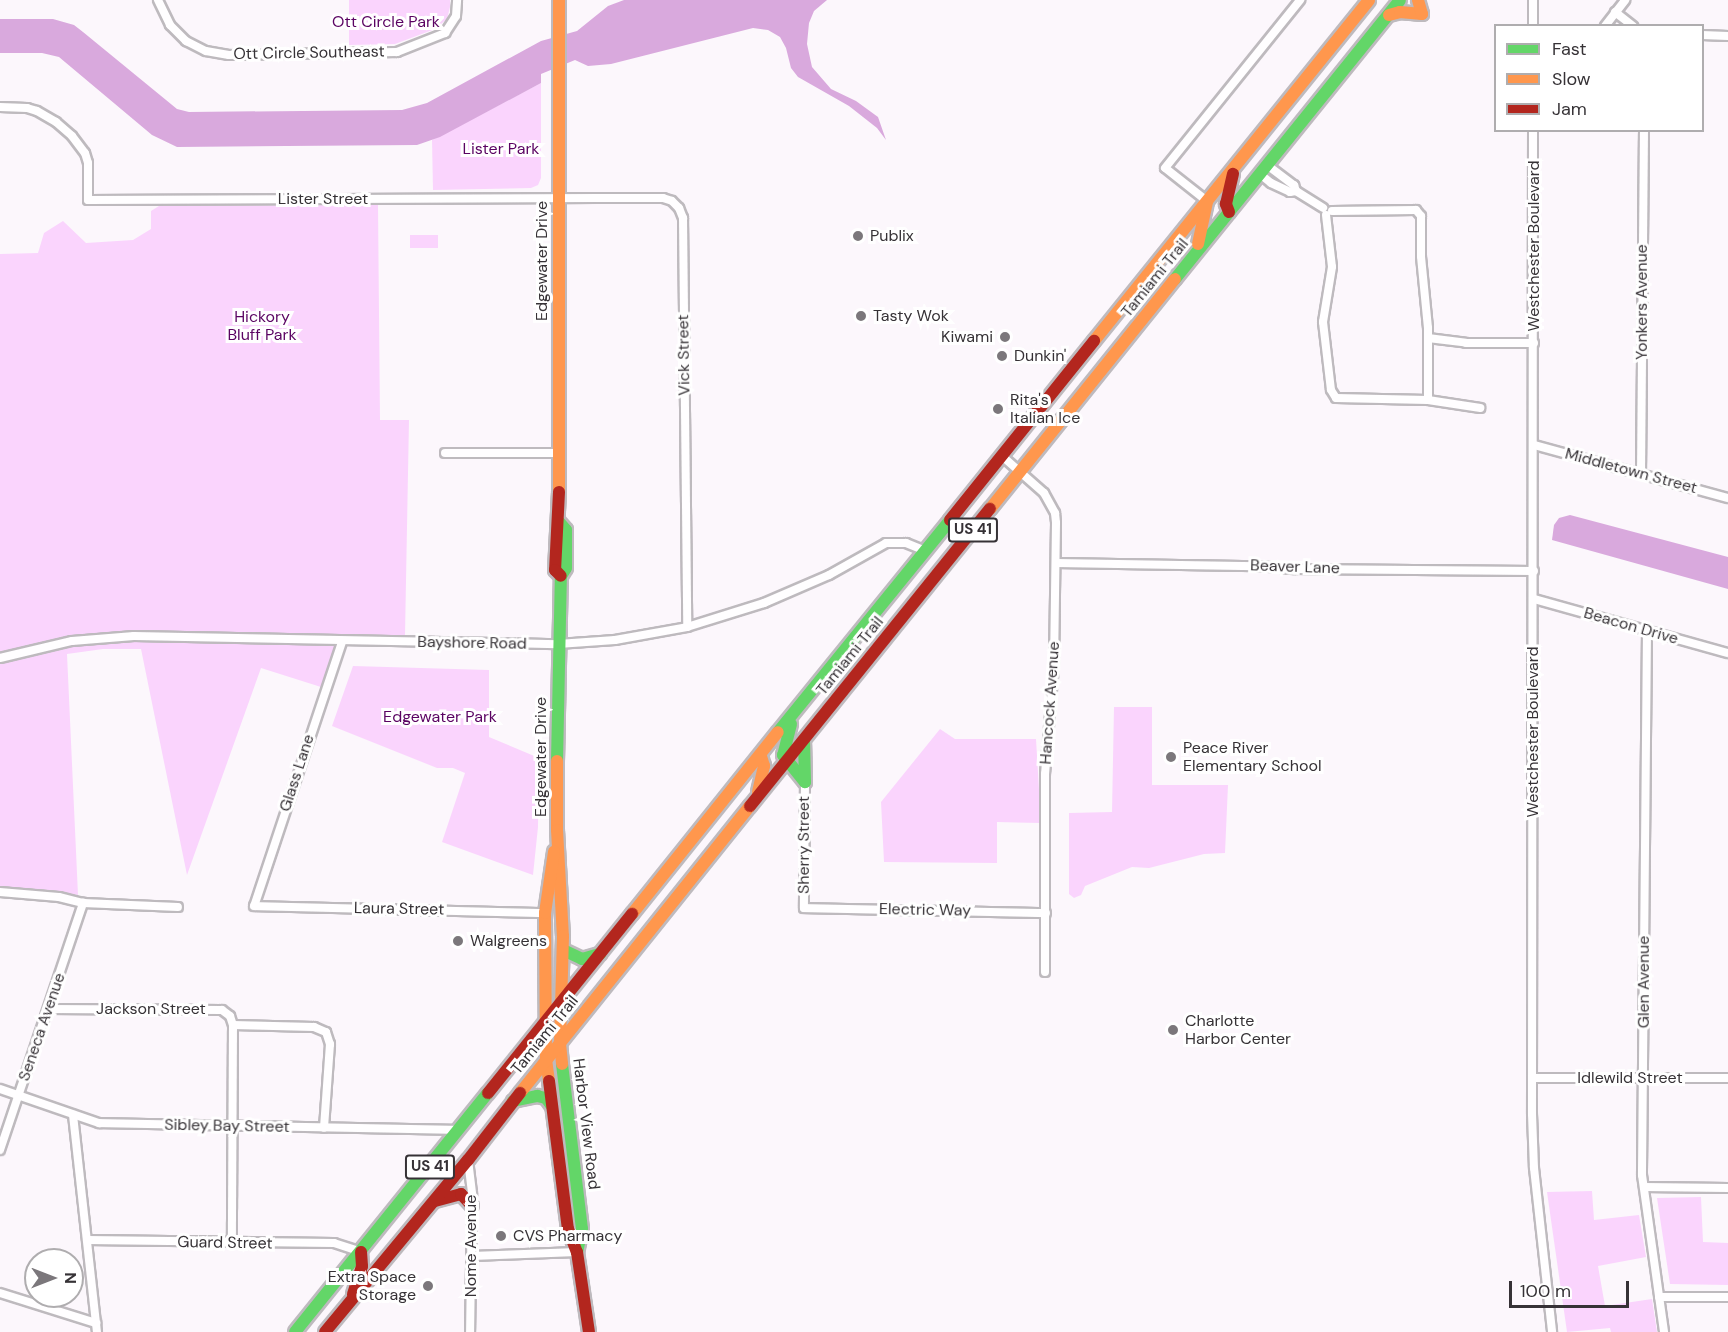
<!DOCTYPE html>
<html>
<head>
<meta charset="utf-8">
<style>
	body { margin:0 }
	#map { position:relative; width:1728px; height:1332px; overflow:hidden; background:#fcf7fc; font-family:"DM Sans",sans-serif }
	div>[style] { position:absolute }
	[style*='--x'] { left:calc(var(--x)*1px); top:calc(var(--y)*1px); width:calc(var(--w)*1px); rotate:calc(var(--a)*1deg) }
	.green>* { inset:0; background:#fad4fd; transform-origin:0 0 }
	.water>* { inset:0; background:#d9a9dd }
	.roads { filter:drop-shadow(2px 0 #bebabe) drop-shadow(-2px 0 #bebabe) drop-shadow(0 2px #bebabe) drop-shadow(0 -2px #bebabe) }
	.street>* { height:8px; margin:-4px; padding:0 4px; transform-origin:4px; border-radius:4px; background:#fffeff }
	.fast>* { height:12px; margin:-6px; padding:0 6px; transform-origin:6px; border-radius:6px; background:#63d668 }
	.slow>* { height:12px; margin:-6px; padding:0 6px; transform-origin:6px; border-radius:6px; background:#ff974d }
	.jam>* { height:12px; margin:-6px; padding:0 6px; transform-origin:6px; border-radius:6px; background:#b3261e }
	.dots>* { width:16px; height:16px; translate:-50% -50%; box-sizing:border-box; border:3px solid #fff; border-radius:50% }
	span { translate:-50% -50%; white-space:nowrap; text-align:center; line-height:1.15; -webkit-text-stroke:6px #fff; paint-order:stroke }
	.shield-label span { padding:2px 4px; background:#fff; border:2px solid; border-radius:4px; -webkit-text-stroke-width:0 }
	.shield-label { font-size:15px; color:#363236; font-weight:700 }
	.park-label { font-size:16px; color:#5a0362 }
	.street-label { font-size:16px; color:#363236 }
	.poi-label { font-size:16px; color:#363236 }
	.left { translate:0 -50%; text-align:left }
	.right { translate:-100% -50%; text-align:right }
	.legend { position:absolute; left:1494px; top:24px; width:210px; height:108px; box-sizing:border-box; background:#fff; border:2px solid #afadaf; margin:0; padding:8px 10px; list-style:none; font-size:18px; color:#363236 }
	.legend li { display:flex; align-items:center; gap:12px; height:30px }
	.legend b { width:30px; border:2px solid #afadaf }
	.north { position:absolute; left:24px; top:1248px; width:60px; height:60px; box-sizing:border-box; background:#fff; border:2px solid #afadaf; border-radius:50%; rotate:90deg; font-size:16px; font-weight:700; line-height:24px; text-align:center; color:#363236 }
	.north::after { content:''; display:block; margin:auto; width:21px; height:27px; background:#7b777b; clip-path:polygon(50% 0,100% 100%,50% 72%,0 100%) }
	.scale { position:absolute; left:1509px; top:1281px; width:120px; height:27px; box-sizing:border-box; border:3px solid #363236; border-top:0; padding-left:8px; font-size:18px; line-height:21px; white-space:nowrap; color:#363236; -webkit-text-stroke:4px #fff; paint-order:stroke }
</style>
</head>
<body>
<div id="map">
	<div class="green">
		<div style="clip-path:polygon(349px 0,450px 0,450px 7px,447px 19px,435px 29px,395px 44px,349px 45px)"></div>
		<div style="clip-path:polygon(541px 83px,541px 178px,538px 185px,531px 188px,433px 190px,432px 140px)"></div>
		<div style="clip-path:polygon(378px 205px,380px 420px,409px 420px,405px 635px,340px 635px,321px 687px,261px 668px,187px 875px,141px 649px,103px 649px,67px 654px,78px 895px,0 886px,0 254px,38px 253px,44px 233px,63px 221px,86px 243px,133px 240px,151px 229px,151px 211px,159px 206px)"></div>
		<div style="left:410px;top:235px;width:28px;height:13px"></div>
		<div style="clip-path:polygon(353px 666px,489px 670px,489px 737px,539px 758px,538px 827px,533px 875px,442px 842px,465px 773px,453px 768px,437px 768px,332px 726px)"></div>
		<div style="clip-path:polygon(1114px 707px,1152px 707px,1152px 785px,1228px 785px,1225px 853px,1204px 854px,1149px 868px,1132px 867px,1085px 886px,1081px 895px,1074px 898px,1069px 894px,1069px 813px,1112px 812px)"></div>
		<div style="clip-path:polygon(940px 729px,955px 739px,1036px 739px,1041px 823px,997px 822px,997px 863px,884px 862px,881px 802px)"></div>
		<div style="clip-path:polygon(1592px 1191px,1594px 1220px,1639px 1215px,1646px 1257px,1598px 1266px,1605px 1306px,1652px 1299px,1657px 1332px,1611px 1332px,1610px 1328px,1567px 1332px,1547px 1192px)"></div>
		<div style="clip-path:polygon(1701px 1197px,1703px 1242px,1728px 1243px,1728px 1285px,1670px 1284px,1657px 1198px)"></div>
	</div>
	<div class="water">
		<div style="clip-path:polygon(624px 0,827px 0,814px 11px,809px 23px,807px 44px,812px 67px,831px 89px,856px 101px,878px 117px,886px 140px,877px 128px,849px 106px,798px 77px,791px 68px,786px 48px,780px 37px,768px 30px,753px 28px,611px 64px,588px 66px,575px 60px,541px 74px,541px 83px,440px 137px,417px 145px,177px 147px,152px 135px,59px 57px,42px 53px,0 53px,0 19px,53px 19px,74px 25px,83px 32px,177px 109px,189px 112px,402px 110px,427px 103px,541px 41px,577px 31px,608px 6px)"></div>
		<div style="clip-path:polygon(1570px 515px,1728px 557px,1728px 589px,1552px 540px,1554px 525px,1559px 518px)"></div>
	</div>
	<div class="roads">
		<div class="street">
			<div style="--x:158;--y:0;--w:28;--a:64"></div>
			<div style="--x:170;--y:25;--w:23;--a:45"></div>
			<div style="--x:186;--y:41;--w:22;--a:27"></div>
			<div style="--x:206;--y:51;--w:23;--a:10"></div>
			<div style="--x:229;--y:55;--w:168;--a:-1"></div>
			<div style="--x:397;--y:52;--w:52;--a:-21.6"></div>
			<div style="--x:445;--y:33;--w:20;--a:-57"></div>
			<div style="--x:456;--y:16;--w:16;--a:-86"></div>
			<div style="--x:1615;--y:12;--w:23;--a:38"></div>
			<div style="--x:1533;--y:26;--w:26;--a:-90"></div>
			<div style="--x:1605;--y:26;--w:33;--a:-52"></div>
			<div style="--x:1702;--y:35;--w:26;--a:2"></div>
			<div style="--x:0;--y:107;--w:27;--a:2"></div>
			<div style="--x:27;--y:108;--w:10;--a:17"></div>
			<div style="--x:37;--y:111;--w:22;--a:30"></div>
			<div style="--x:56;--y:122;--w:21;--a:41"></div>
			<div style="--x:72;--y:136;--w:21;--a:53"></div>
			<div style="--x:85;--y:153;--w:10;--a:73"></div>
			<div style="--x:88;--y:163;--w:37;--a:90"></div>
			<div style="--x:88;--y:200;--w:527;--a:-0.22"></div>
			<div style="--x:615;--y:198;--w:48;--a:0"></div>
			<div style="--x:663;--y:198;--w:9;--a:18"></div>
			<div style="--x:672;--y:201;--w:10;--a:45"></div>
			<div style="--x:679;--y:208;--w:11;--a:68"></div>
			<div style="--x:683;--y:218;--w:409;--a:89.4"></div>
			<div style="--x:1533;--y:130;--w:984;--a:90.06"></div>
			<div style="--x:1532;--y:1114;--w:54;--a:87.9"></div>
			<div style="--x:1534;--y:1168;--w:165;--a:83.7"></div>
			<div style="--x:1267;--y:165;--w:34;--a:37"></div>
			<div style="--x:1294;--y:185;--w:6;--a:72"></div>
			<div style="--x:1260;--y:174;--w:14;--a:39"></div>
			<div style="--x:1271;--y:183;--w:21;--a:25"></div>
			<div style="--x:1290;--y:192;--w:6;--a:-9"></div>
			<div style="--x:1296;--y:191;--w:32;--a:32"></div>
			<div style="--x:1207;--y:201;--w:53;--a:-141.8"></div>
			<div style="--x:1165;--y:168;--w:216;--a:-51.2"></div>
			<div style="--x:1326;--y:215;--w:52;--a:83.4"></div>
			<div style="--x:1332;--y:267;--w:56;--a:99.3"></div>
			<div style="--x:1323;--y:322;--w:68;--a:83.3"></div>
			<div style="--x:1331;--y:390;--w:9;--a:58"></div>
			<div style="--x:1336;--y:398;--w:92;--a:1.2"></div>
			<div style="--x:1428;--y:400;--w:72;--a:-90"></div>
			<div style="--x:1428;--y:328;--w:72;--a:-95.6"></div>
			<div style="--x:1421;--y:256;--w:40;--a:-90"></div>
			<div style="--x:1421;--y:216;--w:8;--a:-130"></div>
			<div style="--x:1416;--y:210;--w:84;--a:179.3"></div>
			<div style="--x:1428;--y:338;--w:38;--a:7"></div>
			<div style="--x:1466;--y:343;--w:68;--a:0"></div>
			<div style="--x:1428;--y:400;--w:53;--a:8.7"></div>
			<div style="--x:1534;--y:445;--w:201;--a:15.3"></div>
			<div style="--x:445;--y:453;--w:113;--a:0"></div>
			<div style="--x:1002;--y:456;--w:56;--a:41.4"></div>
			<div style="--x:1044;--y:493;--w:23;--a:61"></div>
			<div style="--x:1055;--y:513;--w:10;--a:84"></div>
			<div style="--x:1056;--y:523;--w:144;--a:90.8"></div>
			<div style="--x:1054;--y:667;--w:107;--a:94.8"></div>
			<div style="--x:1045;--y:774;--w:198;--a:90"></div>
			<div style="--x:1641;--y:474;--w:344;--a:-89.5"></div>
			<div style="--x:1056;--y:563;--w:202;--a:0.9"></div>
			<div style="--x:1258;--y:566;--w:37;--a:5"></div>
			<div style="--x:1295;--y:569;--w:239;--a:0.5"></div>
			<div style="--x:1534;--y:599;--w:201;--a:15.6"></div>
			<div style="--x:1647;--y:631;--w:544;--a:90.53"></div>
			<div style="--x:1642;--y:1175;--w:159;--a:82"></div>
			<div style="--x:342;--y:642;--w:278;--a:108.4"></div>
			<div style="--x:254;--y:906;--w:291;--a:1.4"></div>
			<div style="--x:0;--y:658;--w:74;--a:-13.3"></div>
			<div style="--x:72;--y:641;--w:62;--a:-4.6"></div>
			<div style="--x:134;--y:636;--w:424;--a:1.1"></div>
			<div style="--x:558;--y:644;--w:57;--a:-4"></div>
			<div style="--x:615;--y:640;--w:73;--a:-10.2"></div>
			<div style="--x:687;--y:627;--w:81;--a:-17.3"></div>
			<div style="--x:764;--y:603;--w:71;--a:-23.3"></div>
			<div style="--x:829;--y:575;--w:65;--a:-29.3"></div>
			<div style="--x:886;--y:543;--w:20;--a:0"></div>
			<div style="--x:906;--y:543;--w:22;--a:22"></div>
			<div style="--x:805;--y:782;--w:126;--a:90.5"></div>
			<div style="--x:804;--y:908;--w:242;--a:1.2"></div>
			<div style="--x:0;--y:892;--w:59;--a:4.8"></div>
			<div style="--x:59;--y:897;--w:25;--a:14"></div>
			<div style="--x:83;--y:903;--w:95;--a:2.4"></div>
			<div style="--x:49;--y:1009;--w:173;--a:0.3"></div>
			<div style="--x:222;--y:1010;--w:10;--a:37"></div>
			<div style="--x:230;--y:1016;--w:9;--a:72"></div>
			<div style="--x:233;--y:1025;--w:218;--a:90.3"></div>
			<div style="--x:233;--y:1025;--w:81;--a:1.4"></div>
			<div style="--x:314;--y:1027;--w:13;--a:23"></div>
			<div style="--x:326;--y:1032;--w:13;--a:72"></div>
			<div style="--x:330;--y:1044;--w:84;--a:94.1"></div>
			<div style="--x:1532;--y:1078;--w:196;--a:0"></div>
			<div style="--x:0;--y:1089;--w:105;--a:19"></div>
			<div style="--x:99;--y:1123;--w:360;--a:1.1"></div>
			<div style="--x:73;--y:1115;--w:218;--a:83.7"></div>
			<div style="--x:0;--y:1150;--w:261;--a:-71.4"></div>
			<div style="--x:468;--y:1160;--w:35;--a:83"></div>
			<div style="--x:472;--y:1195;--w:137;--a:90.8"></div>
			<div style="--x:1644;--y:1187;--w:84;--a:0.7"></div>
			<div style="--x:87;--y:1240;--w:247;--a:0.7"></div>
			<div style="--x:334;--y:1243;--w:28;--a:18"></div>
			<div style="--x:472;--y:1256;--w:105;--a:-2.2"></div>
			<div style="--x:0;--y:1293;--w:101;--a:17.4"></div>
			<div style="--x:1659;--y:1297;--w:69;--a:0"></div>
		</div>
		<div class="fast">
			<div style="--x:1175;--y:279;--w:358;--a:-51.1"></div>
			<div style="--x:791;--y:724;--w:32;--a:104"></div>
			<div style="--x:783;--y:755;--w:35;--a:51"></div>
			<div style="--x:778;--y:732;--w:273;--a:-50.9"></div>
			<div style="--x:804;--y:740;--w:42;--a:88.6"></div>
			<div style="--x:557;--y:761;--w:185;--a:-88.8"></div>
			<div style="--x:561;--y:576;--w:9;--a:-58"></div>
			<div style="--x:566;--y:568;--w:38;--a:-90"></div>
			<div style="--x:566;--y:530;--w:11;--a:-131"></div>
			<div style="--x:563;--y:950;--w:21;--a:25"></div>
			<div style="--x:582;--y:959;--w:19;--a:-16"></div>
			<div style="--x:562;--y:1064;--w:166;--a:83.1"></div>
			<div style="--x:582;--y:1229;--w:24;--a:102"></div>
			<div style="--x:513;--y:1101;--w:25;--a:-12"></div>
			<div style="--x:537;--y:1096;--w:9;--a:13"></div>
			<div style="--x:546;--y:1098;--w:9;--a:54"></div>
			<div style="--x:295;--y:1332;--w:307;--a:-51.1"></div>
		</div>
		<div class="slow">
			<div style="--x:559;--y:0;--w:492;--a:90"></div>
			<div style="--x:1389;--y:15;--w:11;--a:-15"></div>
			<div style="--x:1400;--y:12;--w:22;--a:5"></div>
			<div style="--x:1422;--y:14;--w:15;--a:-106"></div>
			<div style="--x:1198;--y:244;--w:43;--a:-77.9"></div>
			<div style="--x:1094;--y:341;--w:438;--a:-51.1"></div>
			<div style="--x:990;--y:509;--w:295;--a:-51.2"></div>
			<div style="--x:557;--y:761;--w:69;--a:90"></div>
			<div style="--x:557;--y:830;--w:106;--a:86.8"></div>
			<div style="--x:563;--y:936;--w:108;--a:91.6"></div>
			<div style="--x:560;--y:1044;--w:20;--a:84"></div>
			<div style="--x:758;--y:792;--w:27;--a:-77"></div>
			<div style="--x:764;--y:766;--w:10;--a:-107"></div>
			<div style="--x:632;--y:914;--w:233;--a:-51.3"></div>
			<div style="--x:549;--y:1081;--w:21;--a:-98"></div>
			<div style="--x:546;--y:1060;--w:147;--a:-90.4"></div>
			<div style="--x:545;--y:913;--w:62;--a:-81.6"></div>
			<div style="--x:520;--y:1093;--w:368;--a:-51.3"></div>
		</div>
		<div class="jam">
			<div style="--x:1229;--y:212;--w:9;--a:-111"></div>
			<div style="--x:1226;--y:204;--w:31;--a:-77"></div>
			<div style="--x:559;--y:492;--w:78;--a:92.9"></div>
			<div style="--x:555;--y:570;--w:8;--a:45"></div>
			<div style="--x:950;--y:520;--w:230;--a:-51.2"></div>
			<div style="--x:750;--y:806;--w:382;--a:-51.1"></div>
			<div style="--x:549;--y:1081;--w:149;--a:82.7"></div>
			<div style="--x:568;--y:1229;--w:25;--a:69"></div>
			<div style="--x:577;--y:1252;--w:81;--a:81.5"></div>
			<div style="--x:488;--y:1093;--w:230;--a:-51.2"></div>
			<div style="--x:435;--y:1201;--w:27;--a:-15"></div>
			<div style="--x:461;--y:1194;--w:16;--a:47"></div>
			<div style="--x:353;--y:1294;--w:29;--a:-72"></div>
			<div style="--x:362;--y:1266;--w:14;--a:-94"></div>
			<div style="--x:325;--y:1332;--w:224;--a:-50.3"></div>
			<div style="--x:468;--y:1160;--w:85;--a:-52.2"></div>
		</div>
	</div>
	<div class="dots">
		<div style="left:858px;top:236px;background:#7b777b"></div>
		<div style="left:861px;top:316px;background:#7b777b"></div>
		<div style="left:1005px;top:337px;background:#7b777b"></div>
		<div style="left:1002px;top:356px;background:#7b777b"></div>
		<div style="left:998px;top:409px;background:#7b777b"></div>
		<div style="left:1171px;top:757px;background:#7b777b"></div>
		<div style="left:458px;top:941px;background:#7b777b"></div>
		<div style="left:1173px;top:1030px;background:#7b777b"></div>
		<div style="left:501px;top:1236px;background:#7b777b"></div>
		<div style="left:428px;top:1286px;background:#7b777b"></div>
	</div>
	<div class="shield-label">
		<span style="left:973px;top:530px">US 41</span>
		<span style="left:430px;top:1167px">US 41</span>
	</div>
	<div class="park-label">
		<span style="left:386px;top:22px">Ott Circle Park</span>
		<span style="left:501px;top:149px">Lister Park</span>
		<span style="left:262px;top:326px">Hickory<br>Bluff Park</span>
		<span style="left:440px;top:717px">Edgewater Park</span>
	</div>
	<div class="street-label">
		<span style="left:309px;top:53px;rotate:-1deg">Ott Circle Southeast</span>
		<span style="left:323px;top:199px">Lister Street</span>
		<span style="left:1534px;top:246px;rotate:-90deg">Westchester Boulevard</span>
		<span style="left:542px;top:261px;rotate:-90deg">Edgewater Drive</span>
		<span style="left:1155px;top:278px;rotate:-51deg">Tamiami Trail</span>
		<span style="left:1642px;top:302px;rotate:-90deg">Yonkers Avenue</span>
		<span style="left:684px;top:355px;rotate:-91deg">Vick Street</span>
		<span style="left:1631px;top:471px;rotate:15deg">Middletown Street</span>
		<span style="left:1295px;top:567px;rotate:2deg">Beaver Lane</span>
		<span style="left:1631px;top:626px;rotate:16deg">Beacon Drive</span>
		<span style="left:472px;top:643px;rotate:1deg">Bayshore Road</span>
		<span style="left:850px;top:656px;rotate:-51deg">Tamiami Trail</span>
		<span style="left:1050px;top:703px;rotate:-86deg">Hancock Avenue</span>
		<span style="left:1533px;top:732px;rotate:-90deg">Westchester Boulevard</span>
		<span style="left:541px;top:757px;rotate:-90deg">Edgewater Drive</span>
		<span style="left:297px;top:773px;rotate:-72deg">Glass Lane</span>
		<span style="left:804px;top:845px;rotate:-90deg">Sherry Street</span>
		<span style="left:399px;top:909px;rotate:1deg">Laura Street</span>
		<span style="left:925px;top:910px;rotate:1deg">Electric Way</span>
		<span style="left:1644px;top:982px;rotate:-90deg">Glen Avenue</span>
		<span style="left:151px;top:1009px">Jackson Street</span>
		<span style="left:42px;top:1027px;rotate:-71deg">Seneca Avenue</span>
		<span style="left:545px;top:1035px;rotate:-51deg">Tamiami Trail</span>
		<span style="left:1630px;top:1078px">Idlewild Street</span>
		<span style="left:586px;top:1124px;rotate:83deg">Harbor View Road</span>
		<span style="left:227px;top:1126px;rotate:1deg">Sibley Bay Street</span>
		<span style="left:225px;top:1243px;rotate:1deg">Guard Street</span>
		<span style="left:471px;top:1246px;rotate:-90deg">Nome Avenue</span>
	</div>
	<div class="poi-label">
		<span class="left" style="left:870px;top:236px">Publix</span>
		<span class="left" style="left:873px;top:316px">Tasty Wok</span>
		<span class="right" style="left:993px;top:337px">Kiwami</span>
		<span class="left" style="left:1014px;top:356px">Dunkin'</span>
		<span class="left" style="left:1010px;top:409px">Rita's<br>Italian Ice</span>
		<span class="left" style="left:1183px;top:757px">Peace River<br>Elementary School</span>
		<span class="left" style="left:470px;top:941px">Walgreens</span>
		<span class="left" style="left:1185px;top:1030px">Charlotte<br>Harbor Center</span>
		<span class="left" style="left:513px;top:1236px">CVS Pharmacy</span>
		<span class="right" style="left:416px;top:1286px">Extra Space<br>Storage</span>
	</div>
	<ul class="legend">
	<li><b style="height:8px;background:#63d668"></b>Fast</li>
	<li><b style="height:8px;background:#ff974d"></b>Slow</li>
	<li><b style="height:8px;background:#b3261e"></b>Jam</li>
	</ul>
	<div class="north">N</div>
	<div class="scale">100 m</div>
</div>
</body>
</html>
